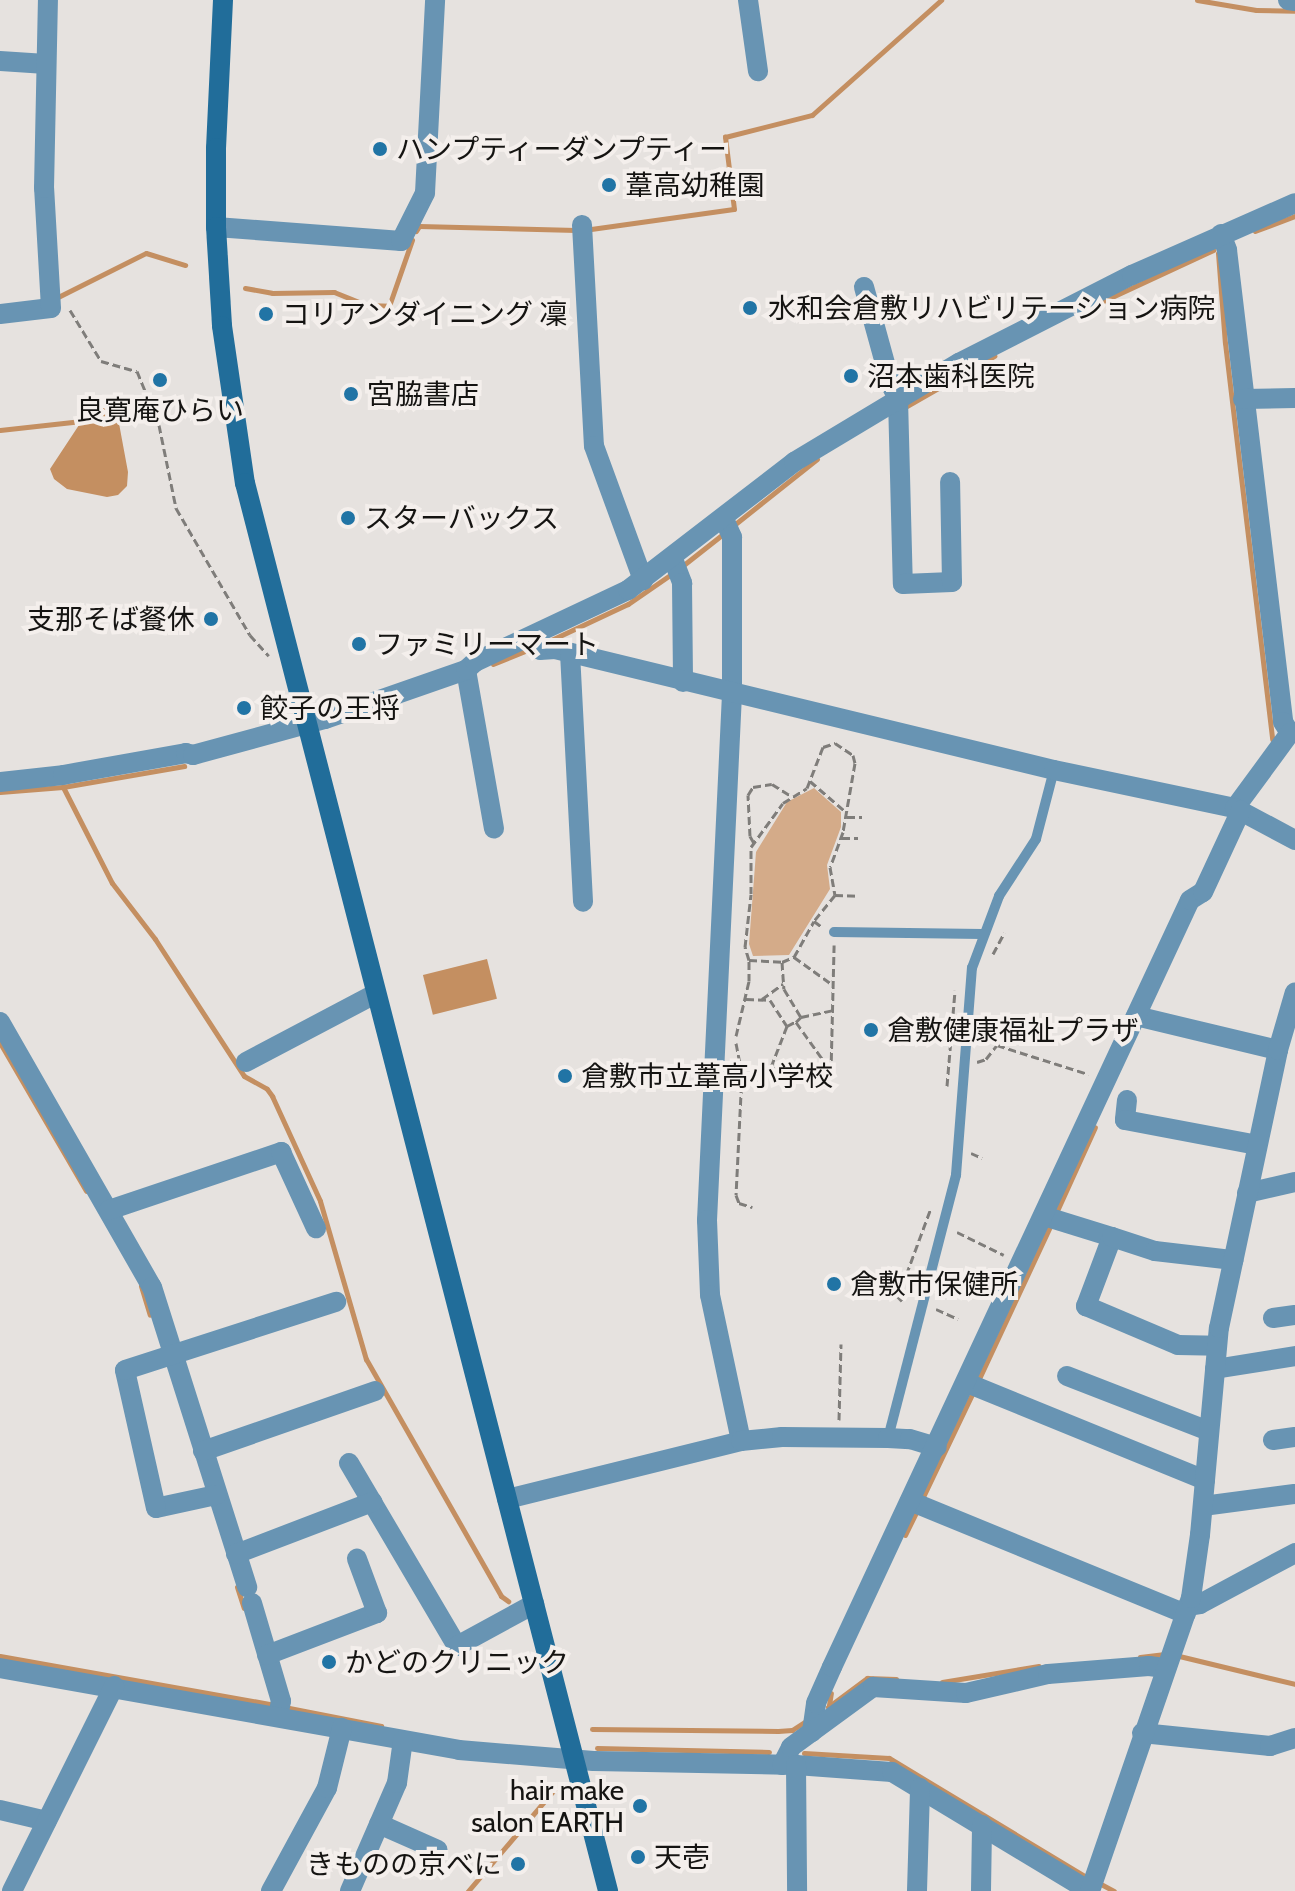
<!DOCTYPE html>
<html>
<head>
<meta charset="utf-8">
<style>
	body { margin:0 }
	#map { position:relative; width:1295px; height:1891px; overflow:hidden; background:#e6e2df; font-family:Cabin,"Noto Sans JP",sans-serif }
	div>[style] { position:absolute }
	[style*='--x'] { left:calc(var(--x)*1px); top:calc(var(--y)*1px); width:calc(var(--w)*1px); rotate:calc(var(--a)*1deg) }
	.green>* { inset:0; background:#d4ab89 }
	.water>* { inset:0; background:#c48f61; transform-origin:0 0 }
	.stream>* { height:5px; margin:-2.5px; padding:0 2.5px; transform-origin:2.5px; border-radius:2.5px; background:#c48f61 }
	.path>* { height:3px; margin-top:-1.5px; transform-origin:0; background:repeating-linear-gradient(90deg,#7f7d7a 0 8px,transparent 0 12px) }
	.lane>* { height:10px; margin:-5px; padding:0 5px; transform-origin:5px; border-radius:5px; background:#6894b3 }
	.street>* { height:20px; margin:-10px; padding:0 10px; transform-origin:10px; border-radius:10px; background:#6894b3 }
	.secondary>* { height:20px; margin:-10px; padding:0 10px; transform-origin:10px; border-radius:10px; background:#216d9a }
	.dots>* { width:22px; height:22px; translate:-50% -50%; box-sizing:border-box; border:4px solid #f4efec; border-radius:50% }
	span { translate:-50% -50%; white-space:nowrap; text-align:center; line-height:1.15; -webkit-text-stroke:8px #f4efec; paint-order:stroke }
	.poi-label { font-size:28px; color:#151412 }
	.left { translate:0 -50%; text-align:left }
	.right { translate:-100% -50%; text-align:right }
</style>
</head>
<body>
<div id="map">
	<div class="green">
		<div style="clip-path:polygon(814px 788px,841px 812px,841px 827px,827px 865px,830px 889px,789px 955px,753px 956px,749px 944px,756px 852px,787px 802px)"></div>
	</div>
	<div class="water">
		<div style="clip-path:polygon(107px 401px,118px 418px,128px 472px,127px 486px,118px 495px,107px 497px,67px 489px,54px 479px,50px 469px,79px 425px,77px 416px)"></div>
		<div style="left:487px;top:959px;width:41px;height:66px;rotate:76deg"></div>
	</div>
	<div class="stream">
		<div style="--x:1197;--y:0;--w:60;--a:9.6"></div>
		<div style="--x:1256;--y:10;--w:39;--a:1"></div>
		<div style="--x:591;--y:229;--w:144;--a:-8"></div>
		<div style="--x:734;--y:209;--w:73;--a:-97.1"></div>
		<div style="--x:725;--y:137;--w:90;--a:-14.2"></div>
		<div style="--x:812;--y:115;--w:173;--a:-41.7"></div>
		<div style="--x:416;--y:231;--w:6;--a:-59"></div>
		<div style="--x:419;--y:226;--w:157;--a:1.5"></div>
		<div style="--x:1255;--y:231;--w:43;--a:-20.6"></div>
		<div style="--x:1218;--y:253;--w:90;--a:85.6"></div>
		<div style="--x:1225;--y:343;--w:399;--a:83.2"></div>
		<div style="--x:245;--y:288;--w:27;--a:10"></div>
		<div style="--x:272;--y:293;--w:62;--a:-0.9"></div>
		<div style="--x:334;--y:292;--w:35;--a:22"></div>
		<div style="--x:366;--y:305;--w:23;--a:2"></div>
		<div style="--x:389;--y:306;--w:70;--a:-70.8"></div>
		<div style="--x:58;--y:297;--w:98;--a:-26.6"></div>
		<div style="--x:146;--y:253;--w:41;--a:17.1"></div>
		<div style="--x:1099;--y:303;--w:126;--a:-24.9"></div>
		<div style="--x:905;--y:407;--w:103;--a:-29.8"></div>
		<div style="--x:0;--y:430;--w:82;--a:-6.3"></div>
		<div style="--x:734;--y:525;--w:106;--a:-38.5"></div>
		<div style="--x:681;--y:567;--w:53;--a:-38.2"></div>
		<div style="--x:549;--y:641;--w:87;--a:-25.1"></div>
		<div style="--x:628;--y:604;--w:55;--a:-34.6"></div>
		<div style="--x:493;--y:664;--w:42;--a:-22.3"></div>
		<div style="--x:63;--y:787;--w:108;--a:63"></div>
		<div style="--x:112;--y:883;--w:71;--a:52.5"></div>
		<div style="--x:155;--y:939;--w:163;--a:57"></div>
		<div style="--x:244;--y:1076;--w:26;--a:29"></div>
		<div style="--x:267;--y:1089;--w:9;--a:54"></div>
		<div style="--x:272;--y:1096;--w:115;--a:65.4"></div>
		<div style="--x:320;--y:1201;--w:165;--a:73.8"></div>
		<div style="--x:366;--y:1359;--w:273;--a:60.3"></div>
		<div style="--x:501;--y:1596;--w:9;--a:36"></div>
		<div style="--x:0;--y:792;--w:63;--a:-4.5"></div>
		<div style="--x:63;--y:787;--w:123;--a:-9.8"></div>
		<div style="--x:0;--y:1043;--w:171;--a:59.8"></div>
		<div style="--x:1056;--y:1213;--w:94;--a:-65.6"></div>
		<div style="--x:141;--y:1286;--w:30;--a:73"></div>
		<div style="--x:977;--y:1383;--w:178;--a:-65"></div>
		<div style="--x:922;--y:1499;--w:119;--a:-64.5"></div>
		<div style="--x:905;--y:1535;--w:30;--a:-64"></div>
		<div style="--x:237;--y:1587;--w:22;--a:72"></div>
		<div style="--x:1175;--y:1655;--w:123;--a:13.6"></div>
		<div style="--x:0;--y:1656;--w:279;--a:10.1"></div>
		<div style="--x:1140;--y:1657;--w:25;--a:-7"></div>
		<div style="--x:942;--y:1682;--w:98;--a:-9.4"></div>
		<div style="--x:829;--y:1705;--w:12;--a:-81"></div>
		<div style="--x:284;--y:1707;--w:99;--a:11.1"></div>
		<div style="--x:828;--y:1707;--w:49;--a:-36.6"></div>
		<div style="--x:867;--y:1678;--w:29;--a:2"></div>
		<div style="--x:592;--y:1729;--w:186;--a:0.6"></div>
		<div style="--x:778;--y:1731;--w:14;--a:-4"></div>
		<div style="--x:792;--y:1730;--w:17;--a:-33"></div>
		<div style="--x:597;--y:1748;--w:172;--a:1.3"></div>
		<div style="--x:804;--y:1753;--w:85;--a:3.4"></div>
		<div style="--x:889;--y:1758;--w:232;--a:31.1"></div>
		<div style="--x:1097;--y:1882;--w:19;--a:28"></div>
		<div style="--x:468;--y:1891;--w:133;--a:-49.6"></div>
	</div>
	<div class="path">
		<div style="--x:70;--y:310;--w:60;--a:58.7"></div>
		<div style="--x:101;--y:361;--w:37;--a:16"></div>
		<div style="--x:137;--y:371;--w:58;--a:67.8"></div>
		<div style="--x:159;--y:425;--w:85;--a:78.4"></div>
		<div style="--x:176;--y:508;--w:147;--a:59.8"></div>
		<div style="--x:250;--y:635;--w:28;--a:48"></div>
		<div style="--x:810;--y:781;--w:48;--a:40.7"></div>
		<div style="--x:847;--y:817;--w:15;--a:0"></div>
		<div style="--x:842;--y:838;--w:16;--a:0"></div>
		<div style="--x:754;--y:843;--w:8;--a:-120"></div>
		<div style="--x:750;--y:836;--w:41;--a:-92.8"></div>
		<div style="--x:748;--y:795;--w:9;--a:-58"></div>
		<div style="--x:753;--y:787;--w:19;--a:-9"></div>
		<div style="--x:772;--y:784;--w:22;--a:32"></div>
		<div style="--x:835;--y:895;--w:23;--a:2"></div>
		<div style="--x:993;--y:954;--w:24;--a:-62"></div>
		<div style="--x:794;--y:957;--w:48;--a:35.7"></div>
		<div style="--x:749;--y:960;--w:33;--a:3"></div>
		<div style="--x:782;--y:962;--w:13;--a:-23"></div>
		<div style="--x:794;--y:957;--w:41;--a:-60.9"></div>
		<div style="--x:814;--y:921;--w:10;--a:37"></div>
		<div style="--x:782;--y:962;--w:27;--a:86"></div>
		<div style="--x:784;--y:989;--w:33;--a:59"></div>
		<div style="--x:801;--y:1017;--w:7;--a:135"></div>
		<div style="--x:796;--y:1022;--w:60;--a:54.5"></div>
		<div style="--x:746;--y:999;--w:24;--a:2"></div>
		<div style="--x:770;--y:1000;--w:31;--a:57"></div>
		<div style="--x:787;--y:1026;--w:9;--a:-27"></div>
		<div style="--x:762;--y:999;--w:26;--a:-36"></div>
		<div style="--x:801;--y:1017;--w:33;--a:-12"></div>
		<div style="--x:787;--y:1026;--w:44;--a:111.3"></div>
		<div style="--x:771;--y:1067;--w:47;--a:21.1"></div>
		<div style="--x:815;--y:1084;--w:20;--a:-37"></div>
		<div style="--x:736;--y:1036;--w:57;--a:-76.7"></div>
		<div style="--x:749;--y:981;--w:21;--a:-90"></div>
		<div style="--x:749;--y:960;--w:14;--a:-107"></div>
		<div style="--x:745;--y:947;--w:53;--a:-83.5"></div>
		<div style="--x:751;--y:894;--w:47;--a:-90"></div>
		<div style="--x:751;--y:847;--w:54;--a:-54"></div>
		<div style="--x:783;--y:803;--w:28;--a:-32"></div>
		<div style="--x:807;--y:788;--w:44;--a:-68.7"></div>
		<div style="--x:823;--y:747;--w:13;--a:-18"></div>
		<div style="--x:835;--y:743;--w:22;--a:34"></div>
		<div style="--x:853;--y:755;--w:8;--a:76"></div>
		<div style="--x:855;--y:763;--w:70;--a:99.9"></div>
		<div style="--x:843;--y:832;--w:37;--a:110"></div>
		<div style="--x:830;--y:867;--w:28;--a:80"></div>
		<div style="--x:835;--y:895;--w:33;--a:129"></div>
		<div style="--x:736;--y:1043;--w:31;--a:79"></div>
		<div style="--x:742;--y:1073;--w:122;--a:92.8"></div>
		<div style="--x:736;--y:1195;--w:9;--a:69"></div>
		<div style="--x:739;--y:1203;--w:14;--a:17"></div>
		<div style="--x:977;--y:1062;--w:9;--a:-18"></div>
		<div style="--x:986;--y:1059;--w:18;--a:-52"></div>
		<div style="--x:997;--y:1045;--w:96;--a:17.7"></div>
		<div style="--x:831;--y:1072;--w:127;--a:-88.6"></div>
		<div style="--x:947;--y:1086;--w:96;--a:-85.2"></div>
		<div style="--x:971;--y:1153;--w:12;--a:24"></div>
		<div style="--x:957;--y:1232;--w:52;--a:26.1"></div>
		<div style="--x:902;--y:1301;--w:6;--a:-135"></div>
		<div style="--x:898;--y:1297;--w:95;--a:-69.7"></div>
		<div style="--x:936;--y:1309;--w:24;--a:24"></div>
		<div style="--x:839;--y:1420;--w:76;--a:-88.5"></div>
	</div>
	<div class="lane">
		<div style="--x:834;--y:932;--w:148;--a:0.8"></div>
		<div style="--x:888;--y:1438;--w:272;--a:-75.5"></div>
		<div style="--x:956;--y:1175;--w:208;--a:-85.6"></div>
		<div style="--x:972;--y:968;--w:77;--a:-69.4"></div>
		<div style="--x:999;--y:896;--w:68;--a:-57"></div>
		<div style="--x:1036;--y:839;--w:71;--a:-75.4"></div>
	</div>
	<div class="street">
		<div style="--x:748;--y:0;--w:72;--a:82"></div>
		<div style="--x:1288;--y:0;--w:7;--a:8"></div>
		<div style="--x:0;--y:61;--w:46;--a:3.7"></div>
		<div style="--x:582;--y:225;--w:221;--a:86.9"></div>
		<div style="--x:594;--y:446;--w:143;--a:69.9"></div>
		<div style="--x:216;--y:227;--w:186;--a:4.3"></div>
		<div style="--x:401;--y:241;--w:54;--a:-63.4"></div>
		<div style="--x:425;--y:193;--w:193;--a:-87"></div>
		<div style="--x:1221;--y:234;--w:17;--a:69"></div>
		<div style="--x:1227;--y:250;--w:475;--a:83.2"></div>
		<div style="--x:1283;--y:722;--w:13;--a:58"></div>
		<div style="--x:1290;--y:733;--w:93;--a:126.3"></div>
		<div style="--x:864;--y:287;--w:102;--a:74.6"></div>
		<div style="--x:891;--y:385;--w:16;--a:63"></div>
		<div style="--x:898;--y:399;--w:185;--a:88.5"></div>
		<div style="--x:903;--y:584;--w:49;--a:-2.3"></div>
		<div style="--x:952;--y:582;--w:100;--a:-91.1"></div>
		<div style="--x:0;--y:314;--w:51;--a:-6.7"></div>
		<div style="--x:51;--y:308;--w:120;--a:-93.3"></div>
		<div style="--x:44;--y:188;--w:188;--a:-88.8"></div>
		<div style="--x:1243;--y:399;--w:52;--a:-1.1"></div>
		<div style="--x:724;--y:519;--w:20;--a:66"></div>
		<div style="--x:732;--y:537;--w:157;--a:90"></div>
		<div style="--x:732;--y:694;--w:527;--a:92.72"></div>
		<div style="--x:707;--y:1220;--w:75;--a:87.7"></div>
		<div style="--x:710;--y:1295;--w:149;--a:78"></div>
		<div style="--x:673;--y:559;--w:26;--a:69"></div>
		<div style="--x:682;--y:583;--w:99;--a:89.4"></div>
		<div style="--x:532;--y:638;--w:14;--a:56"></div>
		<div style="--x:540;--y:650;--w:15;--a:-4"></div>
		<div style="--x:555;--y:649;--w:513;--a:13.63"></div>
		<div style="--x:1054;--y:770;--w:185;--a:11.9"></div>
		<div style="--x:1235;--y:808;--w:68;--a:28.1"></div>
		<div style="--x:570;--y:653;--w:249;--a:87"></div>
		<div style="--x:466;--y:670;--w:161;--a:80"></div>
		<div style="--x:0;--y:782;--w:63;--a:-6.3"></div>
		<div style="--x:63;--y:775;--w:125;--a:-10.1"></div>
		<div style="--x:186;--y:753;--w:7;--a:16"></div>
		<div style="--x:193;--y:755;--w:137;--a:-15.3"></div>
		<div style="--x:325;--y:719;--w:149;--a:-19.2"></div>
		<div style="--x:466;--y:670;--w:12;--a:-42"></div>
		<div style="--x:475;--y:662;--w:169;--a:-25.2"></div>
		<div style="--x:628;--y:590;--w:210;--a:-37.6"></div>
		<div style="--x:794;--y:462;--w:192;--a:-31"></div>
		<div style="--x:959;--y:363;--w:194;--a:-27"></div>
		<div style="--x:1132;--y:275;--w:178;--a:-23.8"></div>
		<div style="--x:1136;--y:1016;--w:146;--a:13.5"></div>
		<div style="--x:0;--y:1022;--w:305;--a:60.2"></div>
		<div style="--x:152;--y:1287;--w:315;--a:72.4"></div>
		<div style="--x:246;--y:1062;--w:146;--a:-27.8"></div>
		<div style="--x:1127;--y:1100;--w:20;--a:96"></div>
		<div style="--x:1125;--y:1120;--w:134;--a:10.7"></div>
		<div style="--x:1247;--y:1193;--w:49;--a:-12.9"></div>
		<div style="--x:109;--y:1210;--w:182;--a:-18.6"></div>
		<div style="--x:281;--y:1152;--w:84;--a:65.3"></div>
		<div style="--x:1044;--y:1216;--w:71;--a:17.2"></div>
		<div style="--x:1112;--y:1237;--w:74;--a:110.6"></div>
		<div style="--x:1086;--y:1306;--w:100;--a:23"></div>
		<div style="--x:1178;--y:1345;--w:39;--a:1"></div>
		<div style="--x:1112;--y:1237;--w:45;--a:18"></div>
		<div style="--x:1155;--y:1251;--w:79;--a:6.6"></div>
		<div style="--x:1273;--y:1318;--w:22;--a:-8"></div>
		<div style="--x:1215;--y:1369;--w:81;--a:-9.2"></div>
		<div style="--x:1067;--y:1376;--w:152;--a:21.2"></div>
		<div style="--x:967;--y:1383;--w:257;--a:22.2"></div>
		<div style="--x:1273;--y:1440;--w:22;--a:-8"></div>
		<div style="--x:203;--y:1451;--w:182;--a:-19.2"></div>
		<div style="--x:349;--y:1463;--w:212;--a:59.5"></div>
		<div style="--x:457;--y:1646;--w:88;--a:-28.6"></div>
		<div style="--x:216;--y:1495;--w:61;--a:167.8"></div>
		<div style="--x:156;--y:1508;--w:141;--a:-102.7"></div>
		<div style="--x:125;--y:1370;--w:222;--a:-17.9"></div>
		<div style="--x:507;--y:1499;--w:241;--a:-13.9"></div>
		<div style="--x:741;--y:1441;--w:41;--a:-5.6"></div>
		<div style="--x:782;--y:1437;--w:106;--a:0.5"></div>
		<div style="--x:888;--y:1438;--w:22;--a:3"></div>
		<div style="--x:910;--y:1439;--w:28;--a:17"></div>
		<div style="--x:910;--y:1501;--w:298;--a:22.3"></div>
		<div style="--x:1203;--y:1506;--w:92;--a:-7.5"></div>
		<div style="--x:236;--y:1554;--w:146;--a:-20.9"></div>
		<div style="--x:252;--y:1603;--w:102;--a:73.5"></div>
		<div style="--x:281;--y:1701;--w:16;--a:101"></div>
		<div style="--x:1188;--y:1606;--w:12;--a:-9"></div>
		<div style="--x:1200;--y:1604;--w:108;--a:-28.2"></div>
		<div style="--x:267;--y:1655;--w:118;--a:-20.9"></div>
		<div style="--x:377;--y:1613;--w:58;--a:-110.3"></div>
		<div style="--x:0;--y:1668;--w:466;--a:10.1"></div>
		<div style="--x:459;--y:1750;--w:135;--a:4.7"></div>
		<div style="--x:594;--y:1761;--w:202;--a:1.1"></div>
		<div style="--x:796;--y:1765;--w:96;--a:4.2"></div>
		<div style="--x:892;--y:1772;--w:230;--a:31.1"></div>
		<div style="--x:812;--y:1732;--w:29;--a:-82"></div>
		<div style="--x:816;--y:1703;--w:39;--a:-66"></div>
		<div style="--x:832;--y:1667;--w:846;--a:-64.98"></div>
		<div style="--x:1190;--y:900;--w:15;--a:-32"></div>
		<div style="--x:1203;--y:892;--w:90;--a:-65.1"></div>
		<div style="--x:1142;--y:1733;--w:129;--a:5.8"></div>
		<div style="--x:1270;--y:1746;--w:26;--a:-18"></div>
		<div style="--x:782;--y:1765;--w:20;--a:-63"></div>
		<div style="--x:791;--y:1747;--w:102;--a:-36.2"></div>
		<div style="--x:873;--y:1687;--w:93;--a:3.7"></div>
		<div style="--x:966;--y:1693;--w:84;--a:-13"></div>
		<div style="--x:1048;--y:1674;--w:101;--a:-4.5"></div>
		<div style="--x:1149;--y:1666;--w:16;--a:7"></div>
		<div style="--x:796;--y:1765;--w:126;--a:89.5"></div>
		<div style="--x:0;--y:1810;--w:48;--a:13.2"></div>
		<div style="--x:379;--y:1824;--w:64;--a:23.8"></div>
		<div style="--x:12;--y:1891;--w:229;--a:-63.5"></div>
		<div style="--x:271;--y:1891;--w:117;--a:-61.5"></div>
		<div style="--x:327;--y:1788;--w:62;--a:-76"></div>
		<div style="--x:350;--y:1891;--w:118;--a:-66.5"></div>
		<div style="--x:397;--y:1783;--w:43;--a:-82.1"></div>
		<div style="--x:917;--y:1891;--w:103;--a:-88.3"></div>
		<div style="--x:981;--y:1891;--w:66;--a:-89.1"></div>
		<div style="--x:1090;--y:1891;--w:310;--a:-71"></div>
		<div style="--x:1191;--y:1598;--w:64;--a:-81.9"></div>
		<div style="--x:1200;--y:1535;--w:208;--a:-84.8"></div>
		<div style="--x:1219;--y:1328;--w:284;--a:-78"></div>
		<div style="--x:1278;--y:1050;--w:60;--a:-73.7"></div>
	</div>
	<div class="secondary">
		<div style="--x:223;--y:0;--w:148;--a:92.7"></div>
		<div style="--x:216;--y:148;--w:79;--a:90"></div>
		<div style="--x:216;--y:227;--w:99;--a:86.5"></div>
		<div style="--x:222;--y:326;--w:159;--a:81.7"></div>
		<div style="--x:245;--y:483;--w:1454;--a:75.54"></div>
	</div>
	<div class="dots">
		<div style="left:380px;top:149px;background:#2174a5"></div>
		<div style="left:609px;top:185px;background:#2174a5"></div>
		<div style="left:750px;top:308px;background:#2174a5"></div>
		<div style="left:266px;top:314px;background:#2174a5"></div>
		<div style="left:851px;top:376px;background:#2174a5"></div>
		<div style="left:160px;top:380px;background:#2174a5"></div>
		<div style="left:351px;top:394px;background:#2174a5"></div>
		<div style="left:348px;top:518px;background:#2174a5"></div>
		<div style="left:211px;top:619px;background:#2174a5"></div>
		<div style="left:359px;top:644px;background:#2174a5"></div>
		<div style="left:244px;top:708px;background:#2174a5"></div>
		<div style="left:871px;top:1030px;background:#2174a5"></div>
		<div style="left:565px;top:1076px;background:#2174a5"></div>
		<div style="left:834px;top:1284px;background:#2174a5"></div>
		<div style="left:329px;top:1662px;background:#2174a5"></div>
		<div style="left:640px;top:1806px;background:#2174a5"></div>
		<div style="left:638px;top:1857px;background:#2174a5"></div>
		<div style="left:518px;top:1864px;background:#2174a5"></div>
	</div>
	<div class="poi-label">
		<span class="left" style="left:396px;top:149px">ハンプティーダンプティー</span>
		<span class="left" style="left:625px;top:185px">葦高幼稚園</span>
		<span class="left" style="left:768px;top:308px">水和会倉敷リハビリテーション病院</span>
		<span class="left" style="left:282px;top:314px">コリアンダイニング 凜</span>
		<span class="left" style="left:867px;top:376px">沼本歯科医院</span>
		<span class="left" style="left:367px;top:394px">宮脇書店</span>
		<span style="left:160px;top:410px">良寛庵ひらい</span>
		<span class="left" style="left:364px;top:518px">スターバックス</span>
		<span class="right" style="left:195px;top:619px">支那そば餐休</span>
		<span class="left" style="left:375px;top:644px">ファミリーマート</span>
		<span class="left" style="left:260px;top:708px">餃子の王将</span>
		<span class="left" style="left:887px;top:1030px">倉敷健康福祉プラザ</span>
		<span class="left" style="left:581px;top:1076px">倉敷市立葦高小学校</span>
		<span class="left" style="left:850px;top:1284px">倉敷市保健所</span>
		<span class="left" style="left:345px;top:1662px">かどのクリニック</span>
		<span class="right" style="left:624px;top:1806px">hair make<br>salon EARTH</span>
		<span class="left" style="left:654px;top:1857px">天壱</span>
		<span class="right" style="left:502px;top:1864px">きものの京べに</span>
	</div>
</div>
</body>
</html>
